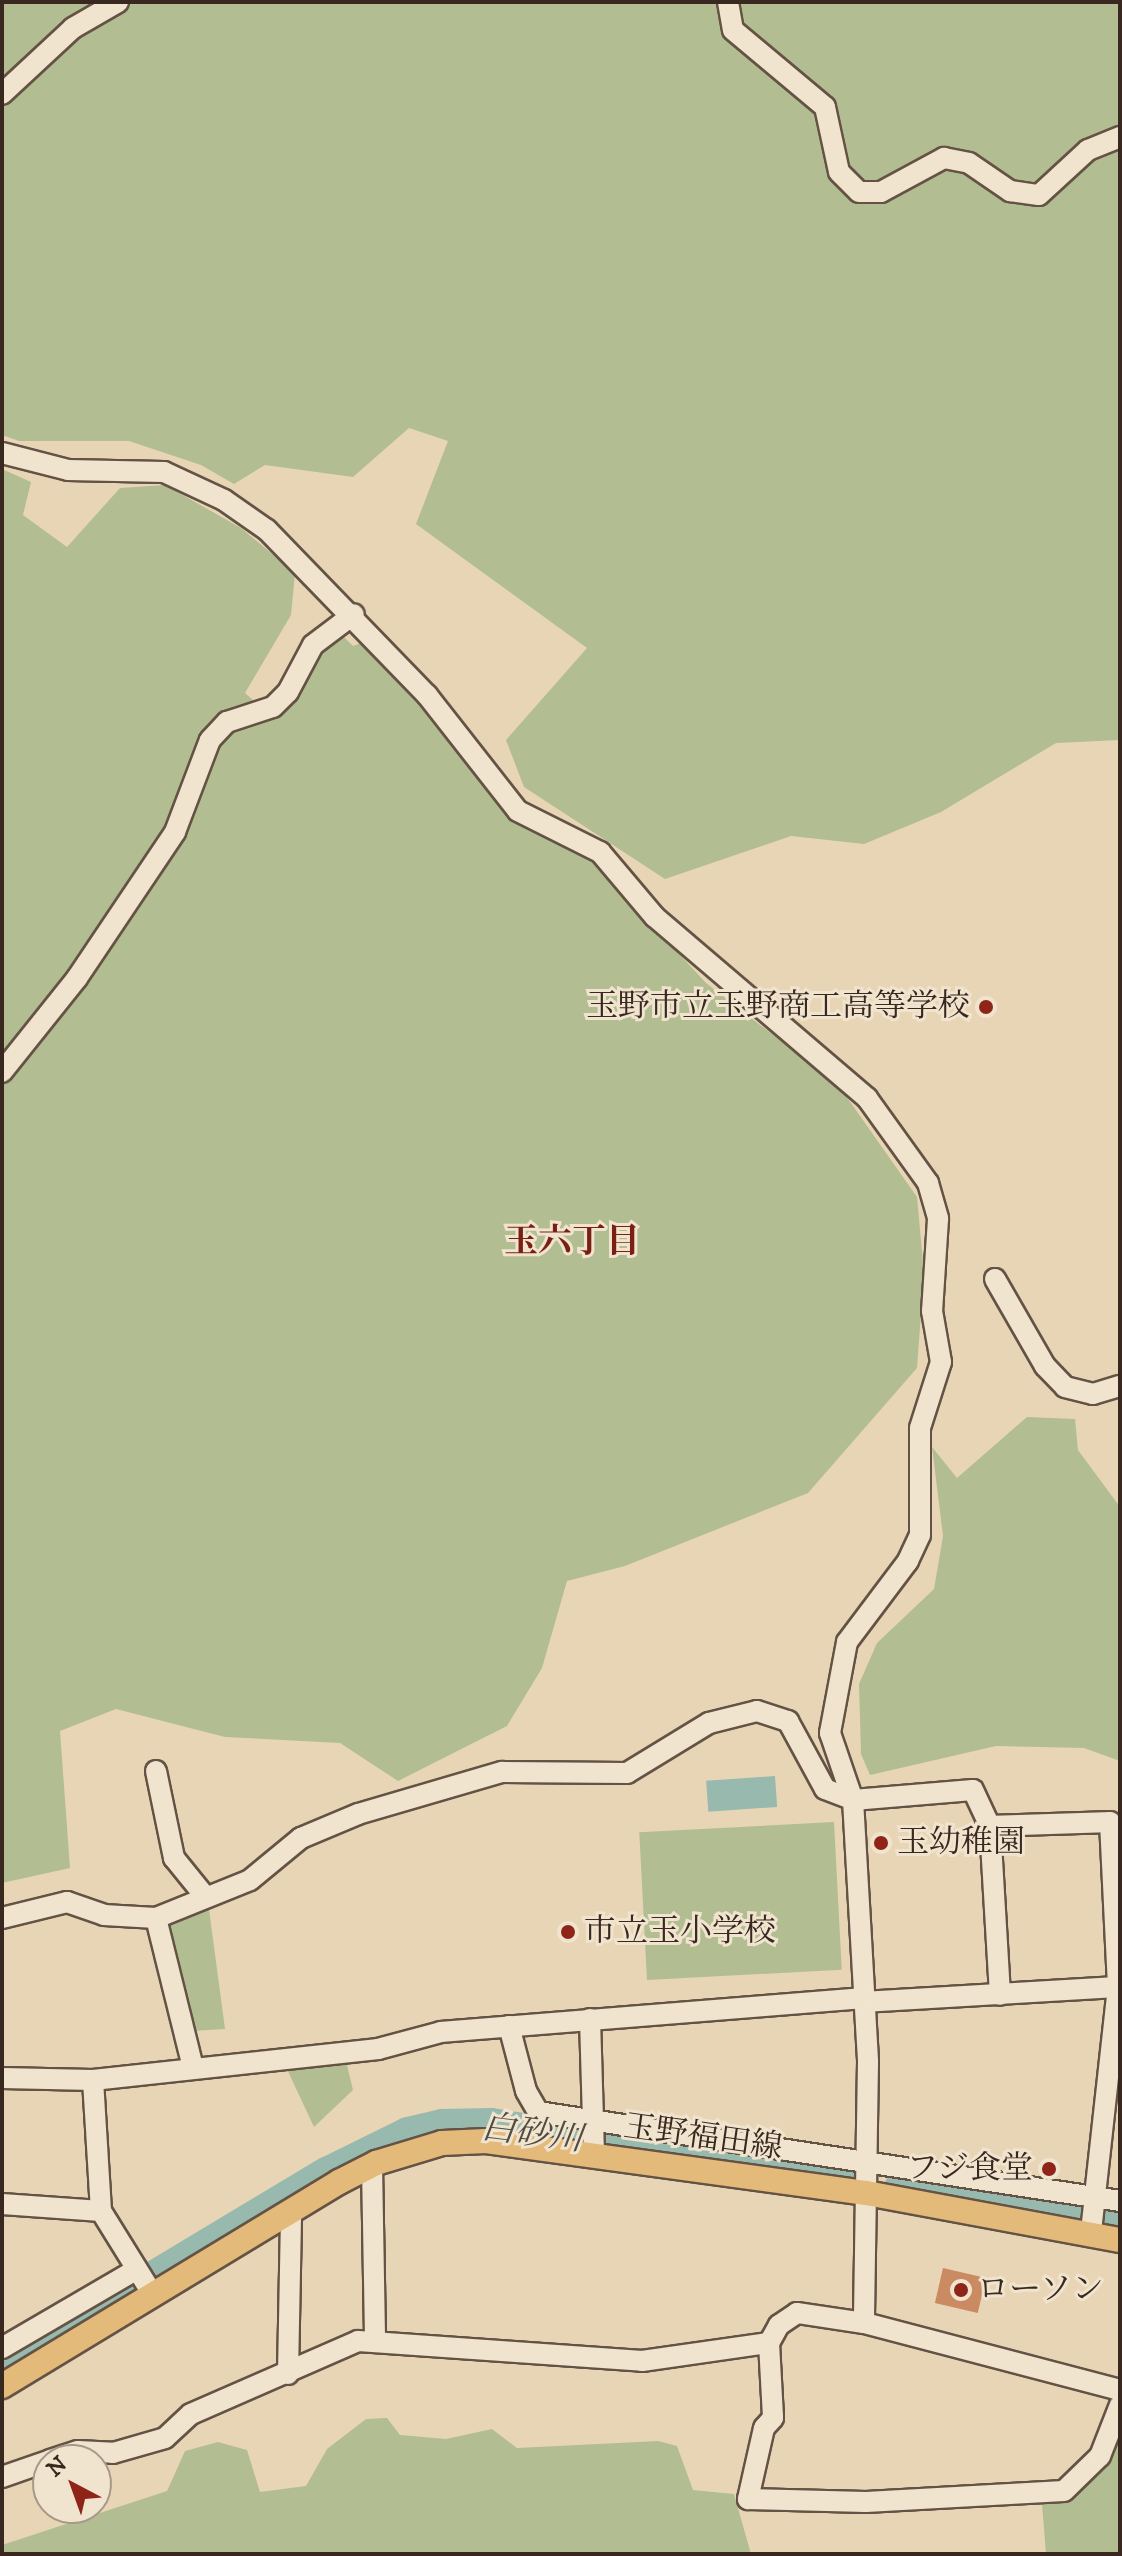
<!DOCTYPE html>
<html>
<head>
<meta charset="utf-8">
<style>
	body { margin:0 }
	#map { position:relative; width:1122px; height:2556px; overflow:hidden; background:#e8d5b5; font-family:"IM FELL DW Pica","Noto Serif JP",serif }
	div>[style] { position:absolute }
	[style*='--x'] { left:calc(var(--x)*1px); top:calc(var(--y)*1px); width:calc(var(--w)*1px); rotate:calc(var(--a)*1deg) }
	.green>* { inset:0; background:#b2be91; transform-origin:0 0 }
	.water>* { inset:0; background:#97b9ae; transform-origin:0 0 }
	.river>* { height:34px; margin:-17px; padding:0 17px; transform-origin:17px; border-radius:17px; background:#97b9ae }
	.building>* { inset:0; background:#ca8a62; transform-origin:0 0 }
	.roads { filter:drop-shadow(2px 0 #645345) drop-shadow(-2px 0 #645345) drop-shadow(0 2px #645345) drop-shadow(0 -2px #645345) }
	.minor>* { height:20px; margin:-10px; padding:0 10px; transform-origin:10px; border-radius:10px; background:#f0e4cf }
	.major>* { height:24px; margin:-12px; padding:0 12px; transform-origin:12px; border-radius:12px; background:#e4ba7a }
	.dots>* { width:22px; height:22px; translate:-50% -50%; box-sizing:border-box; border:4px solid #f0e4cf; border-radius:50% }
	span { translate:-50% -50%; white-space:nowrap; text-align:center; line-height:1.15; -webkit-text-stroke:6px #f0e4cf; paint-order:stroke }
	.poi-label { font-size:32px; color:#382820 }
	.right { translate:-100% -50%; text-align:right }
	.left { translate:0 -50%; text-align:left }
	.street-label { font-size:32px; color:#382820 }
	.neighbourhood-label { font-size:34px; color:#7a1f14; font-weight:700 }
	.water-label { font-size:34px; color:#504c44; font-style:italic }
	.frame { position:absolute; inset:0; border:4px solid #382820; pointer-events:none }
	.north { position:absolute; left:32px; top:2444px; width:80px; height:80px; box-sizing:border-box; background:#f0e4cf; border:2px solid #a69989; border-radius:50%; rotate:319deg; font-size:22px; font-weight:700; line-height:32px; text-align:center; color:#382820 }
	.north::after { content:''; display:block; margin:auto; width:28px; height:36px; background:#8f2418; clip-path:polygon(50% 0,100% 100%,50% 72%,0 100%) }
</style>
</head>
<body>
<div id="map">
	<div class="green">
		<div style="clip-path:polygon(2px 2px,1120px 2px,1120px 740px,1056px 743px,941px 812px,864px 844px,791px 836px,665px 879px,524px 787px,506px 740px,587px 648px,416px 524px,448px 441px,409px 428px,353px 477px,265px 465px,234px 484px,201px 465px,129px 441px,19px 441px,2px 435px)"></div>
		<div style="clip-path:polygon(2px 469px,31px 482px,23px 515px,67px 547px,120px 488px,165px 485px,241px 528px,295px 573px,291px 615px,245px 693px,271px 716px,319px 648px,340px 633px,353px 646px,369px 640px,517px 823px,585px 852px,706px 983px,839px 1086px,917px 1197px,924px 1273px,917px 1368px,808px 1493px,625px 1566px,567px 1581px,542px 1668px,507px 1726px,398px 1781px,340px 1743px,225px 1737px,116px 1709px,60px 1731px,70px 1868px,2px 1883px)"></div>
		<div style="clip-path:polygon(1027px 1417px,1075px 1419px,1078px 1450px,1120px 1507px,1120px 1761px,1084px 1748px,996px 1746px,870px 1775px,861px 1754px,859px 1684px,877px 1643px,934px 1589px,943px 1536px,932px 1447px,957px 1478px)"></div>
		<div style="left:834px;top:1822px;width:148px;height:195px;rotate:87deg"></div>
		<div style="clip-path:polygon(208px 1902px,225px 2029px,192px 2031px,163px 1925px)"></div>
		<div style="clip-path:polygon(346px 2061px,353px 2090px,314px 2127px,285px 2065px)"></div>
		<div style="clip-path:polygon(1120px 2417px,1120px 2554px,1046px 2554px,1042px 2504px,1070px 2500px,1093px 2475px)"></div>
		<div style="clip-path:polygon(387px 2418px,400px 2435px,446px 2439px,492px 2429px,517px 2448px,658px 2441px,677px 2446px,693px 2490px,734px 2494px,751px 2554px,2px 2554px,2px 2545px,167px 2491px,185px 2451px,218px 2442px,247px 2450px,260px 2492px,306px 2486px,327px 2449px,366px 2419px)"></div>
	</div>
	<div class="water">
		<div style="left:775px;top:1776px;width:31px;height:69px;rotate:86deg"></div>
	</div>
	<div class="river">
		<div style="--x:901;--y:2188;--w:222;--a:9.6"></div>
		<div style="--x:2;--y:2369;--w:379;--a:-31"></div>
		<div style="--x:327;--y:2174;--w:90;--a:-26.3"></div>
		<div style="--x:408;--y:2134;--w:35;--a:-13"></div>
		<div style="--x:442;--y:2126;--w:49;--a:-1.2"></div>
		<div style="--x:491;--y:2125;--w:362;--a:8.7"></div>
	</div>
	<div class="building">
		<div style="left:943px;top:2268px;width:44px;height:36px;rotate:13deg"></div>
	</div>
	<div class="roads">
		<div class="minor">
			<div style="--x:728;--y:2;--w:28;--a:80"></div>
			<div style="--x:733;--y:30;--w:120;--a:39.9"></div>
			<div style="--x:825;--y:107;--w:66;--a:77.8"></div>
			<div style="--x:839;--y:172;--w:28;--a:45"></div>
			<div style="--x:859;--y:192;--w:22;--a:0"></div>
			<div style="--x:881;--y:192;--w:72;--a:-28.4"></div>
			<div style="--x:944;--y:158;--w:25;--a:11"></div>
			<div style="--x:969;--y:163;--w:50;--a:34.3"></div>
			<div style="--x:1010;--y:191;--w:29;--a:8"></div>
			<div style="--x:1039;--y:195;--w:67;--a:-42.6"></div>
			<div style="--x:1088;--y:150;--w:35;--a:-22"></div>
			<div style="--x:2;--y:94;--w:97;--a:-42.9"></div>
			<div style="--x:73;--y:28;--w:52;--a:-30"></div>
			<div style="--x:2;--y:453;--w:68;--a:14.4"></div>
			<div style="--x:68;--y:470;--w:96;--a:1.2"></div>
			<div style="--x:164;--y:472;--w:66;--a:25"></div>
			<div style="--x:224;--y:500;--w:52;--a:34.9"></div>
			<div style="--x:267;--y:530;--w:230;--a:45.9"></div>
			<div style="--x:427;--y:695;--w:147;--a:51.9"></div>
			<div style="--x:518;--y:811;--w:92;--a:26.6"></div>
			<div style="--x:600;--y:852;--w:85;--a:49.8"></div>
			<div style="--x:655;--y:917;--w:279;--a:40.5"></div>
			<div style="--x:867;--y:1098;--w:105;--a:54.3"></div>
			<div style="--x:928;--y:1183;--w:37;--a:74"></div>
			<div style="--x:938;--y:1219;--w:92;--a:93.7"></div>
			<div style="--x:932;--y:1311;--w:52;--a:80"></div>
			<div style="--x:941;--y:1362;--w:69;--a:107.7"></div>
			<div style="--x:920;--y:1428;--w:107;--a:90"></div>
			<div style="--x:920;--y:1535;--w:29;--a:115"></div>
			<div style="--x:908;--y:1561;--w:101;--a:127"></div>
			<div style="--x:847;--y:1642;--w:93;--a:100.6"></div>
			<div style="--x:830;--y:1733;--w:71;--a:71.1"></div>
			<div style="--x:853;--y:1800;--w:262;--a:86.7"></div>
			<div style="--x:868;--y:2062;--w:261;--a:90.9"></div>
			<div style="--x:2;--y:1072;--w:120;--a:-51.4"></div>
			<div style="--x:77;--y:978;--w:176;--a:-56.1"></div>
			<div style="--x:175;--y:832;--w:98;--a:-69.2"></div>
			<div style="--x:210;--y:740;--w:25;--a:-47"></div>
			<div style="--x:227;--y:722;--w:48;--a:-18.1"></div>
			<div style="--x:273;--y:707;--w:21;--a:-45"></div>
			<div style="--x:288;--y:692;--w:53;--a:-62"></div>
			<div style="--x:313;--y:645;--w:51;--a:-37.1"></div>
			<div style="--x:995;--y:1279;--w:100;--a:60.1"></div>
			<div style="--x:1045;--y:1366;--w:29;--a:46"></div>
			<div style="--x:1065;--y:1387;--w:29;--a:14"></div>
			<div style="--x:1093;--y:1394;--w:28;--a:-17"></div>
			<div style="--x:156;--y:1771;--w:89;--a:78.3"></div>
			<div style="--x:174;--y:1858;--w:48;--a:51"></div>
			<div style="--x:990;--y:1826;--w:120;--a:-1.9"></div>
			<div style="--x:1110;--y:1822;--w:165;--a:87.2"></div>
			<div style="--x:1118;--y:1987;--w:247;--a:96.3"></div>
			<div style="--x:2;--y:1918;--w:67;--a:-13.8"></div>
			<div style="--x:67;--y:1902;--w:39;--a:19"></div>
			<div style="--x:104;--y:1915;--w:52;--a:3.3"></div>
			<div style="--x:156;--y:1918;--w:101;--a:-22"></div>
			<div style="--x:250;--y:1880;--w:66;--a:-39.5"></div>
			<div style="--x:301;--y:1838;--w:62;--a:-22.8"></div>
			<div style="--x:358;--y:1814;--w:150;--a:-16.3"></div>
			<div style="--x:502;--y:1772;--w:125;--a:0.5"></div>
			<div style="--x:627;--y:1773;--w:96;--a:-31.4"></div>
			<div style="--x:709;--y:1723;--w:49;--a:-14"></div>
			<div style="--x:757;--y:1711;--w:33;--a:18"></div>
			<div style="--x:788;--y:1721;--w:77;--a:61.4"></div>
			<div style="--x:825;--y:1789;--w:30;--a:21"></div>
			<div style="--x:853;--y:1800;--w:120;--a:-4.8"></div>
			<div style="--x:973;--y:1790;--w:40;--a:65"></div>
			<div style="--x:990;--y:1826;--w:169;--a:86.6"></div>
			<div style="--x:156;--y:1918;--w:154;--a:76.1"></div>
			<div style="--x:864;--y:2002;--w:256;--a:-3.4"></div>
			<div style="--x:590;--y:2019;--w:137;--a:88.3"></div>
			<div style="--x:509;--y:2026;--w:67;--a:75.3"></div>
			<div style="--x:526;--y:2091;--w:24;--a:60"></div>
			<div style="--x:538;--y:2112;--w:589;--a:8.69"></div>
			<div style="--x:2;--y:2078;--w:91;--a:1.3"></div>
			<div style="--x:93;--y:2080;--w:287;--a:-6.2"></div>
			<div style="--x:378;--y:2049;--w:65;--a:-15.1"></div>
			<div style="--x:441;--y:2032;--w:424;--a:-4.6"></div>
			<div style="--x:93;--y:2080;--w:131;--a:86.5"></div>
			<div style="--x:372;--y:2165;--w:176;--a:89"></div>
			<div style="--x:2;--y:2204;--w:99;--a:4"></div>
			<div style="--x:101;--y:2211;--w:99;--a:58.2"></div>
			<div style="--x:2;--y:2348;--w:156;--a:-30.3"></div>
			<div style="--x:288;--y:2374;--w:163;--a:-88.9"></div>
			<div style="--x:1120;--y:2390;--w:265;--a:-165.3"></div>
			<div style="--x:864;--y:2323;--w:68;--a:-171.5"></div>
			<div style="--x:797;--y:2313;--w:22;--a:146"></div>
			<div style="--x:779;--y:2325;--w:21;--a:119"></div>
			<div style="--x:769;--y:2343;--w:75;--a:86.9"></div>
			<div style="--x:773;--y:2418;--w:13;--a:132"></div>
			<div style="--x:764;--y:2428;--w:73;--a:102.7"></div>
			<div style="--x:748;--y:2499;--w:118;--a:1.5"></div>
			<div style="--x:866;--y:2502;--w:198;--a:-3.2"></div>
			<div style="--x:1064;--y:2491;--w:50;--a:-44.2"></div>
			<div style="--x:1100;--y:2456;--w:55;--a:-68.6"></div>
			<div style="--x:50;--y:2460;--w:29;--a:-18"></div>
			<div style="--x:78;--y:2451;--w:35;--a:3"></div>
			<div style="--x:113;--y:2453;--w:54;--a:-16.1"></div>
			<div style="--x:165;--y:2438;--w:35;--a:-43"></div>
			<div style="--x:191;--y:2414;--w:182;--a:-23.6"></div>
			<div style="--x:358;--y:2341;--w:285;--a:4"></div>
			<div style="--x:642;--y:2361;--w:128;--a:-8.1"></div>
			<div style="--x:2;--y:2477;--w:49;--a:-19.2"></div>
		</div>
		<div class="major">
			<div style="--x:2;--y:2386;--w:394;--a:-31.2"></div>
			<div style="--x:339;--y:2182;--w:42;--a:-27.2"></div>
			<div style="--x:376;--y:2163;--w:69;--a:-16.9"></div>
			<div style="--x:442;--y:2143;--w:44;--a:-2.6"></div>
			<div style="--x:486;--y:2141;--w:384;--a:7.8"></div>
			<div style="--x:866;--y:2193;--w:258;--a:10.5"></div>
		</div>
	</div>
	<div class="dots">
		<div style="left:986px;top:1007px;background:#8f2418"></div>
		<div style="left:881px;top:1843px;background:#8f2418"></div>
		<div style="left:568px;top:1932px;background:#8f2418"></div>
		<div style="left:1049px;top:2169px;background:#8f2418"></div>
		<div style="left:961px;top:2290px;background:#8f2418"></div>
	</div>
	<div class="poi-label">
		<span class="right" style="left:970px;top:1007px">玉野市立玉野商工高等学校</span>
		<span class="left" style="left:897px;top:1843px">玉幼稚園</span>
		<span class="left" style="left:584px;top:1932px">市立玉小学校</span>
		<span class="right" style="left:1033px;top:2169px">フジ食堂</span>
		<span class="left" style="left:977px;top:2290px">ローソン</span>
	</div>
	<div class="street-label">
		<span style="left:703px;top:2138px;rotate:8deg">玉野福田線</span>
	</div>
	<div class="neighbourhood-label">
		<span style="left:572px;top:1243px">玉六丁目</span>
	</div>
	<div class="water-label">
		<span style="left:532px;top:2134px;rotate:7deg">白砂川</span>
	</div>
	<div class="frame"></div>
	<div class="north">N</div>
</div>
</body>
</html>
